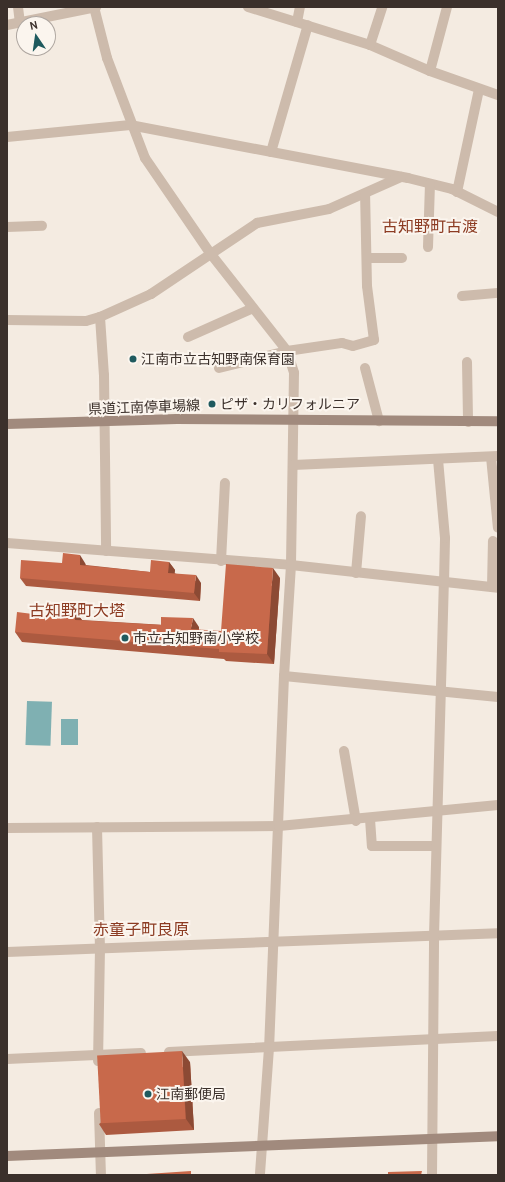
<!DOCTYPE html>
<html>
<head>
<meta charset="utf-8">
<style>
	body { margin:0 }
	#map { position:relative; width:505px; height:1182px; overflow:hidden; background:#f4ebe1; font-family:Cabin,"Noto Sans JP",sans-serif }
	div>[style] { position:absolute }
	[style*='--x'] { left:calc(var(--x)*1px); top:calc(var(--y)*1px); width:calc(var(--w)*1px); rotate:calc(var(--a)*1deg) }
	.water>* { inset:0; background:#7fb0b2; transform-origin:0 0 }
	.street>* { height:10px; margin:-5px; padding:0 5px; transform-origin:5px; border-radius:5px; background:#cdbbac }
	.secondary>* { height:10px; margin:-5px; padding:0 5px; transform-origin:5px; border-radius:5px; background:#a18a7d }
	.wall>* { inset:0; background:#ac5a40 }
	.shaded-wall>* { inset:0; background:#8c4a34 }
	.building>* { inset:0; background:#c8694b; transform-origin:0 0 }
	.dots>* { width:11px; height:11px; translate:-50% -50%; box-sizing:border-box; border:2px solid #fbf5ee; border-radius:50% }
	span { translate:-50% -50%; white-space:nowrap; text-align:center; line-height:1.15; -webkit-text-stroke:4px #fbf5ee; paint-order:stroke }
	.poi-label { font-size:14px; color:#3b302b }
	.left { translate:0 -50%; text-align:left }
	.street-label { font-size:14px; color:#3b302b }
	.quarter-label { font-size:16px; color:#8c3b22 }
	.frame { position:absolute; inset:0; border:8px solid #3b302b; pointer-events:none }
	.north { position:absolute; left:16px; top:16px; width:40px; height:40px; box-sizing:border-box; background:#fbf5ee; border:1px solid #aea6a0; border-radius:50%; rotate:347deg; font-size:11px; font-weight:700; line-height:16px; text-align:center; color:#3b302b }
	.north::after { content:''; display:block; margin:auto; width:14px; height:18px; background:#1f5a5e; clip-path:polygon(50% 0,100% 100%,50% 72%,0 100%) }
</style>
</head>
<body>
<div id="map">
	<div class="water">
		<div style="left:27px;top:701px;width:25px;height:44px;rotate:2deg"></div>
		<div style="left:61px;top:719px;width:17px;height:26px"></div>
	</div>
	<div class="street">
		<div style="--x:18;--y:7;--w:16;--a:83"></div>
		<div style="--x:94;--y:7;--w:53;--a:75.7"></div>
		<div style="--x:107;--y:58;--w:107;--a:69.2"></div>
		<div style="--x:145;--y:158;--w:115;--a:55.6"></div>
		<div style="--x:210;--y:253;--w:125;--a:51.8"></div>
		<div style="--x:287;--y:351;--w:23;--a:72"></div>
		<div style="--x:294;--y:373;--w:192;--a:90.9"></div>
		<div style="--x:291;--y:565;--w:111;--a:93.6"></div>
		<div style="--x:284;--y:676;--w:372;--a:92.3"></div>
		<div style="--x:269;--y:1048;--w:127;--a:94.1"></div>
		<div style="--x:248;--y:7;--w:128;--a:17.3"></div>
		<div style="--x:370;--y:45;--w:65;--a:23.4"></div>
		<div style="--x:430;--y:71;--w:72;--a:19.4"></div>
		<div style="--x:297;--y:22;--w:15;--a:-79"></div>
		<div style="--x:7;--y:25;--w:91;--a:-11.4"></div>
		<div style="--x:370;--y:45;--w:40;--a:-72"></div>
		<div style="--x:430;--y:71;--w:66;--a:-75.1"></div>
		<div style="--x:7;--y:137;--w:124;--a:-5.6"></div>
		<div style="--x:130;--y:125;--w:283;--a:10.8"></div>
		<div style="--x:408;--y:178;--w:45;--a:14"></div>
		<div style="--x:452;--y:189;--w:51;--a:26.6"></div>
		<div style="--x:271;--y:152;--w:132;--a:-73.8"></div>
		<div style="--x:457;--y:192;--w:105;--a:-77.9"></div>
		<div style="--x:7;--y:227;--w:35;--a:-2"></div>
		<div style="--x:428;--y:247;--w:63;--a:-88.2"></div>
		<div style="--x:367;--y:258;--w:35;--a:0"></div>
		<div style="--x:462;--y:296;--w:36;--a:-5"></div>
		<div style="--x:100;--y:317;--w:58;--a:86.1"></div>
		<div style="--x:104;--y:375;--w:176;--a:89.3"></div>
		<div style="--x:7;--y:320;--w:79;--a:0.7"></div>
		<div style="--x:86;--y:321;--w:15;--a:-16"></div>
		<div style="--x:100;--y:317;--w:56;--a:-24.3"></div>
		<div style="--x:151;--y:294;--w:128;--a:-33.8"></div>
		<div style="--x:257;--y:223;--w:73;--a:-11"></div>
		<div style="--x:329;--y:209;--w:79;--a:-24"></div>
		<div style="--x:188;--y:337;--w:71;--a:-24"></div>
		<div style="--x:467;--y:362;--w:60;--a:89"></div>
		<div style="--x:219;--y:368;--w:70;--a:-14"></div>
		<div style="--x:287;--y:351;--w:56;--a:-8.3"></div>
		<div style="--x:342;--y:343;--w:11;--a:15"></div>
		<div style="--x:353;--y:346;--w:22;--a:-16"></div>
		<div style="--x:374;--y:340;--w:54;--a:-97.4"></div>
		<div style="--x:367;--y:286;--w:92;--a:-91.2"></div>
		<div style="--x:365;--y:368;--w:55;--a:75.2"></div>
		<div style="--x:491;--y:457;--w:71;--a:84.4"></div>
		<div style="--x:293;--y:465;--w:205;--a:-2.5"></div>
		<div style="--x:7;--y:543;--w:285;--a:4.4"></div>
		<div style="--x:291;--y:565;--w:208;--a:6.3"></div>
		<div style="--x:221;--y:561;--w:78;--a:-87.1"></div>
		<div style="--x:356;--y:573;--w:57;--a:-85"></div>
		<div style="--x:492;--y:587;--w:46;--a:-88.8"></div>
		<div style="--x:284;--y:676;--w:215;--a:5.6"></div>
		<div style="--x:344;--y:751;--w:71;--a:80.3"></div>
		<div style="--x:370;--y:819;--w:27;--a:86"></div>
		<div style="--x:372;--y:846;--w:64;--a:0"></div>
		<div style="--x:97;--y:827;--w:121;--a:88.6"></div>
		<div style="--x:100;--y:948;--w:113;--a:91"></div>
		<div style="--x:7;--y:828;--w:272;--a:-0.4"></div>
		<div style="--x:279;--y:826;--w:220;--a:-5.5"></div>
		<div style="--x:7;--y:952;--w:491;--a:-2.2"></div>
		<div style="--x:169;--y:1052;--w:329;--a:-2.8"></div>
		<div style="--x:7;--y:1059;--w:134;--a:-2.6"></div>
		<div style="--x:99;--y:1113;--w:62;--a:88.2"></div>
		<div style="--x:432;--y:1175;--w:239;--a:-89.5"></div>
		<div style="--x:434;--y:936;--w:353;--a:-88.4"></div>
		<div style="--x:444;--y:583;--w:45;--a:-88.7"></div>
		<div style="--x:445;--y:538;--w:79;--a:-95.1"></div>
	</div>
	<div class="secondary">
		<div style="--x:7;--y:424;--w:170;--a:-1.7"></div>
		<div style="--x:177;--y:419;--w:321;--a:0.4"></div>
		<div style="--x:7;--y:1156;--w:491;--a:-2.3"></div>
	</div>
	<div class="wall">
		<div style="clip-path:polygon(169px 562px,175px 570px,174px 573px,201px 583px,200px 601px,26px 586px,20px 578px,62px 563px,85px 563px,86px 565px,150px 572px)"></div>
		<div style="clip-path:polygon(280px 578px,274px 664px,226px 661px,224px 659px,22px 642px,15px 632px,75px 611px,82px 620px,199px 627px,199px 630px,221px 631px)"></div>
		<div style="clip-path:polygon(190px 1062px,194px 1130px,106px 1135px,99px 1124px)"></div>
	</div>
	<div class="shaded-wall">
		<div style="clip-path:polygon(80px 555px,85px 563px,86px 573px,80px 565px)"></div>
		<div style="clip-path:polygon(169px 562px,175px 570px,174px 581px,168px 573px)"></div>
		<div style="clip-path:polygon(273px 568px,280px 578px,274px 664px,267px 654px)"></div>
		<div style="clip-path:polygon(196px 575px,201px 583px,200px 601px,194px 593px)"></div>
		<div style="clip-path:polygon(75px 611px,82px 620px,75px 620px)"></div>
		<div style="clip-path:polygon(193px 618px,199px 627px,198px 639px,191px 629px)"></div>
		<div style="clip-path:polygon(182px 1051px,190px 1062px,194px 1130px,186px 1119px)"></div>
	</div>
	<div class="building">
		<div style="clip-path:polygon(63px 553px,80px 555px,80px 565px,150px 572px,151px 560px,169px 562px,168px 573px,196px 575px,194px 593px,20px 578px,21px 560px,62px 563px)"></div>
		<div style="clip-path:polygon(226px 564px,273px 568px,267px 654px,219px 652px,219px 649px,15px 632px,17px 612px,56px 617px,58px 608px,75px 611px,75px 620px,161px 625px,161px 617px,193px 618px,191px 629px,221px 631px)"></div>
		<div style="left:182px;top:1051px;width:68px;height:85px;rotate:87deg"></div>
		<div style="clip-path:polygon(191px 1171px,191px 1175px,132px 1175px)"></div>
		<div style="clip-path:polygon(422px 1171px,421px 1175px,388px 1175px,388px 1172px)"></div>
	</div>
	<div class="dots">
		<div style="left:133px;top:359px;background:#1f5a5e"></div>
		<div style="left:212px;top:404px;background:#1f5a5e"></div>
		<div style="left:125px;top:638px;background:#1f5a5e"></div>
		<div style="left:148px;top:1094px;background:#1f5a5e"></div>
	</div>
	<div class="poi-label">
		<span class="left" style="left:141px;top:359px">江南市立古知野南保育園</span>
		<span class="left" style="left:220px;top:404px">ピザ・カリフォルニア</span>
		<span class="left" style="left:133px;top:638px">市立古知野南小学校</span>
		<span class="left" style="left:156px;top:1094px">江南郵便局</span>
	</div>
	<div class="street-label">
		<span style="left:144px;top:407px;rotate:-2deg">県道江南停車場線</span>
	</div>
	<div class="quarter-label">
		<span style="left:430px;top:227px">古知野町古渡</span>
		<span style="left:77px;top:611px">古知野町大塔</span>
		<span style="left:141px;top:930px">赤童子町良原</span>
	</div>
	<div class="frame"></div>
	<div class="north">N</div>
</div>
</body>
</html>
